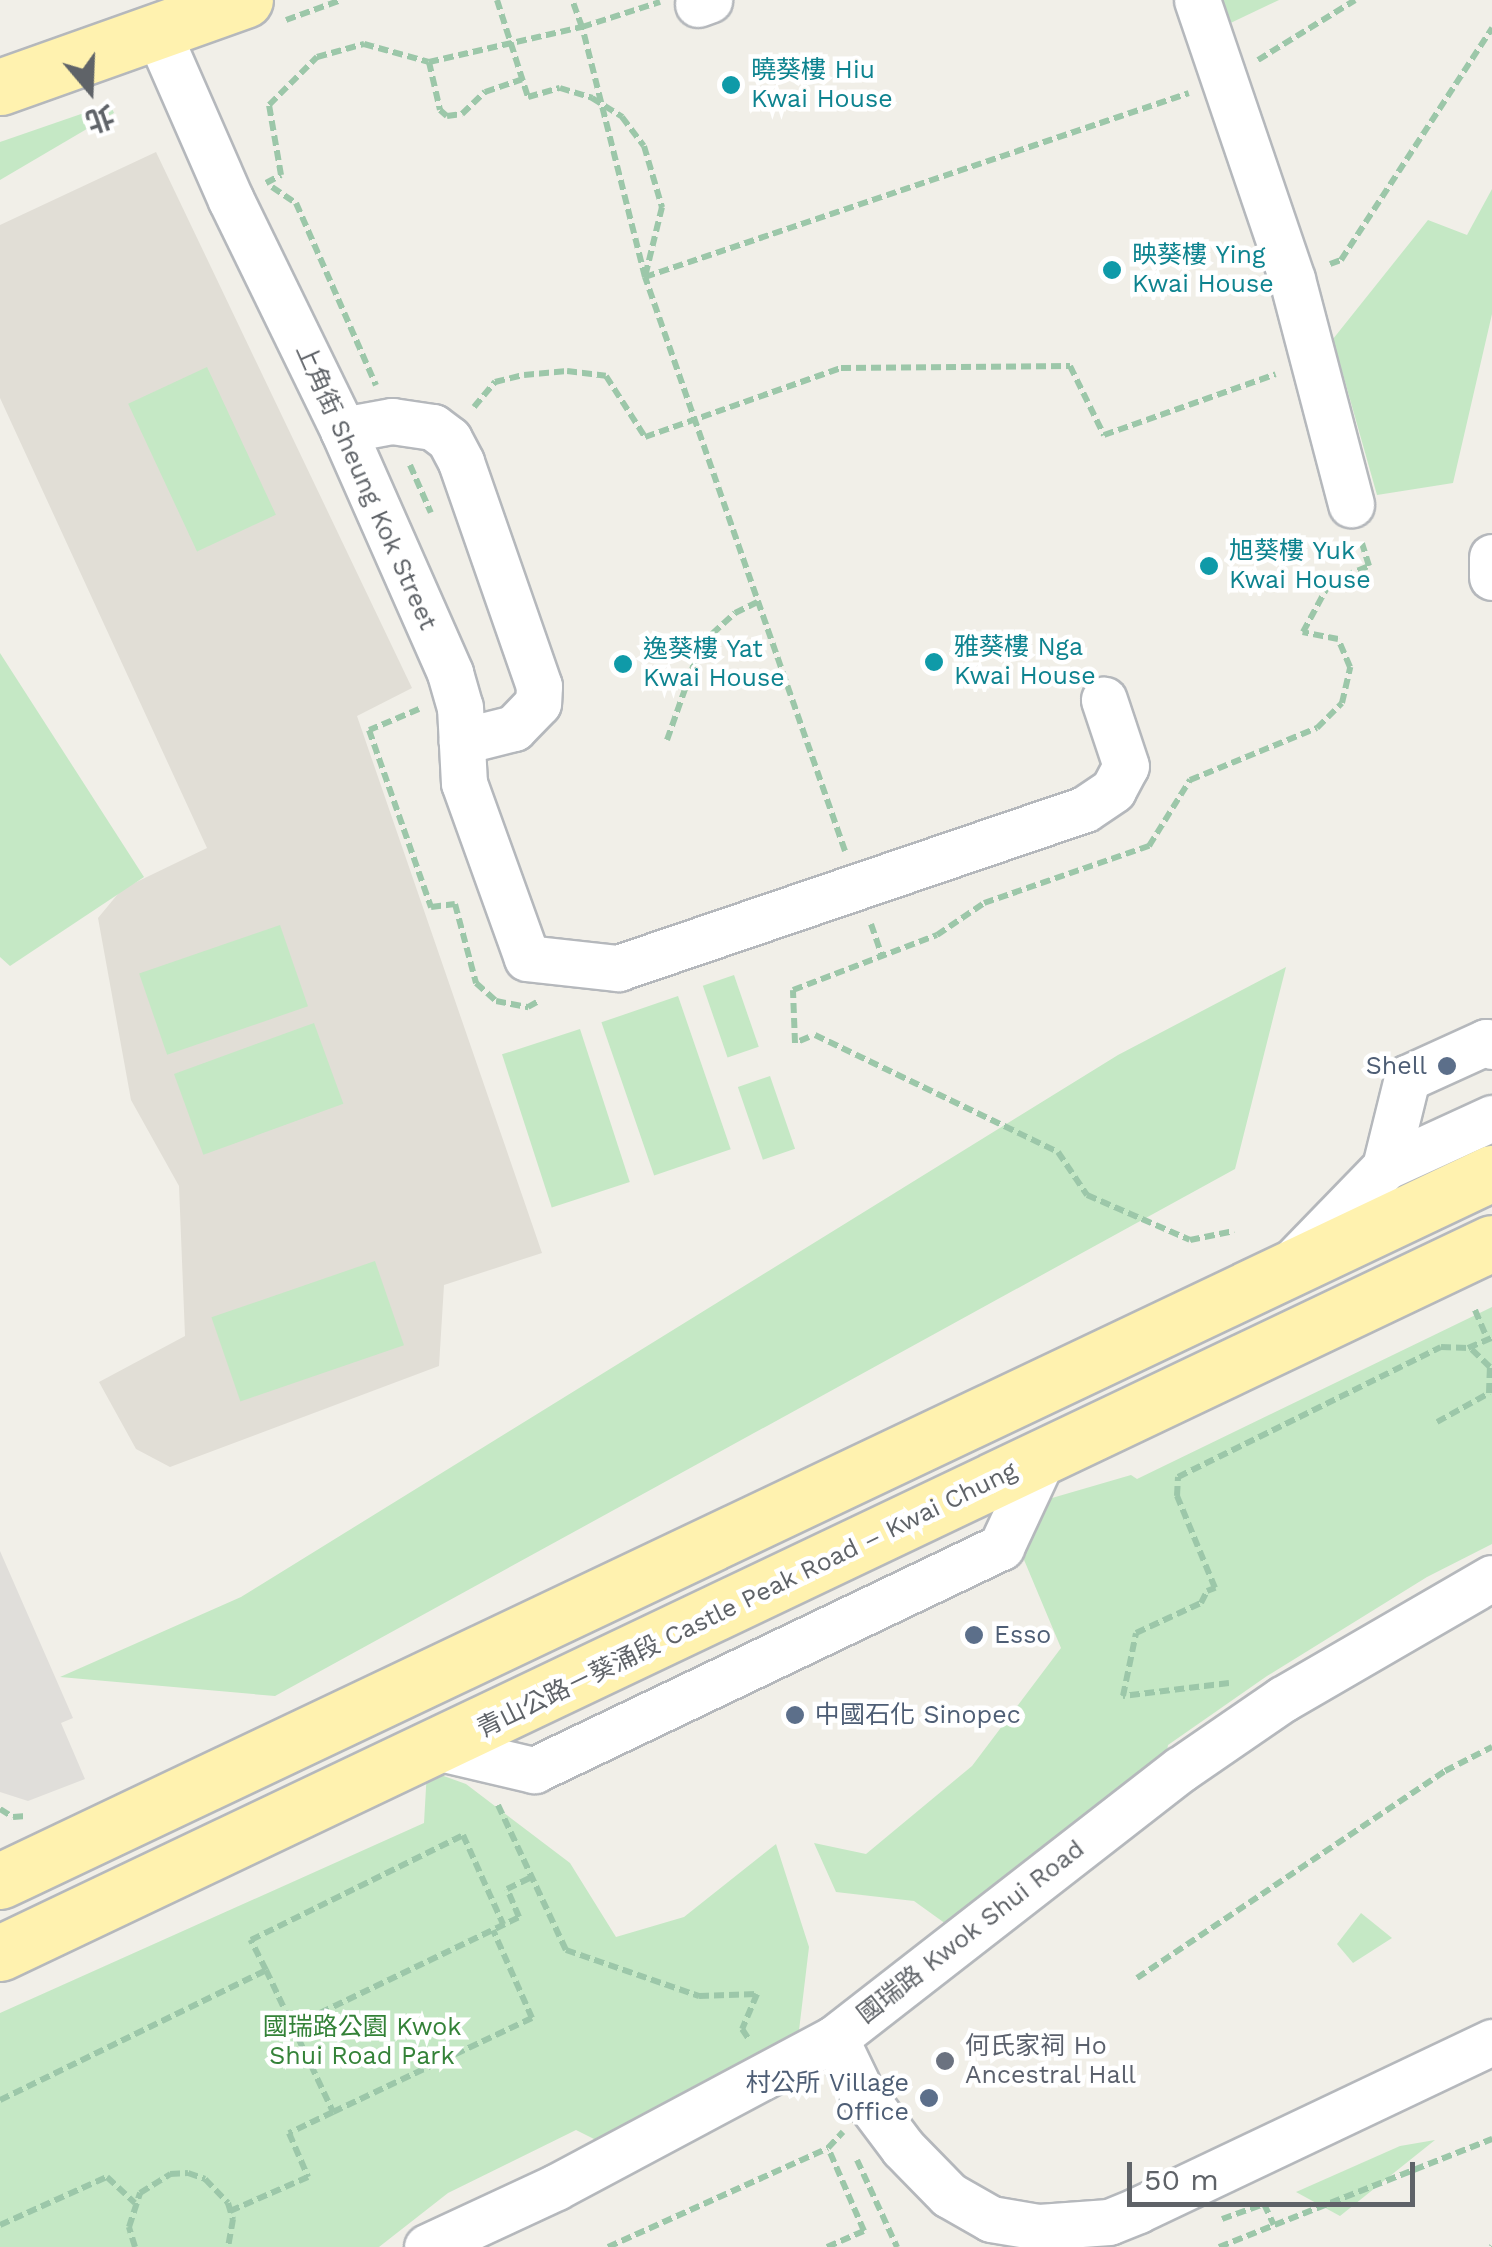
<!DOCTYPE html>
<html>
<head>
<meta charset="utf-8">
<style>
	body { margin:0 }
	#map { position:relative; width:1492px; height:2247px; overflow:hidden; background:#f1efe8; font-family:"Work Sans","Noto Sans TC",sans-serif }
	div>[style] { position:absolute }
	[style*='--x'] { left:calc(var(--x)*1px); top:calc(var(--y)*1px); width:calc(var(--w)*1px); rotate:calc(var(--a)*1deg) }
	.industrial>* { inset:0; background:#e0deda }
	.education>* { inset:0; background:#e1ded6 }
	.green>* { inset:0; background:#c5e8c5; transform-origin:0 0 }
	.path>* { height:6px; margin-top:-3px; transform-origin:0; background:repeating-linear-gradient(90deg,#9cc7a9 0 10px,transparent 0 15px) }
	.roads { filter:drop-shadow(2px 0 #b5b8bc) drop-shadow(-2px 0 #b5b8bc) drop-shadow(0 2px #b5b8bc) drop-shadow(0 -2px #b5b8bc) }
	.minor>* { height:45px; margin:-22.5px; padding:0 22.5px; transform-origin:22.5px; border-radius:22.5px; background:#fff }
	.major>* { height:55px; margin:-27.5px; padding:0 27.5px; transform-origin:27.5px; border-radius:27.5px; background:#fff2af }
	.path-bridge>* { height:6px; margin-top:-3px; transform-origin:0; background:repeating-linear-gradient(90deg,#9cc7a9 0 10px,transparent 0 15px) }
	.dots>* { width:28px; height:28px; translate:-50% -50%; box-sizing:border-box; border:5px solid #fff; border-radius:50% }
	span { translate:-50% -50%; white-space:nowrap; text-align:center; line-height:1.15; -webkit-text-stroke:9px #fff; paint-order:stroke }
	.culture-label { font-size:25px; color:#0d838f }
	.left { translate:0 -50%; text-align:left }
	.street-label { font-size:25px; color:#5f6368 }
	.service-label { font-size:25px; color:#4e5e75 }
	.right { translate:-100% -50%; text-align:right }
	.park-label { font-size:25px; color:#348238 }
	.worship-label { font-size:25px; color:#5b616d }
	.north { position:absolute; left:40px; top:40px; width:100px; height:100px; -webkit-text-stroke:8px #fff; paint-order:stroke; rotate:161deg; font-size:28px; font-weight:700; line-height:40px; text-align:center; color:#5f6368 }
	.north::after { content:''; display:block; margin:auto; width:35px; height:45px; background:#5f6368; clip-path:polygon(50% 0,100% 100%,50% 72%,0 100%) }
	.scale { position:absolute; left:1127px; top:2162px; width:288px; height:45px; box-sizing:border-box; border:5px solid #5f6368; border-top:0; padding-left:12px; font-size:30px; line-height:35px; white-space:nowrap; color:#5f6368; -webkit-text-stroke:8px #fff; paint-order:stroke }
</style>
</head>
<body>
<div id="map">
	<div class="industrial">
		<div style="clip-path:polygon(0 1551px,73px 1718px,61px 1723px,85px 1779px,28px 1801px,0 1792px)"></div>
	</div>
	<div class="education">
		<div style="clip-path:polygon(156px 152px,412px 688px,357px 716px,542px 1253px,444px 1285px,439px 1366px,170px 1467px,136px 1449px,99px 1382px,185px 1336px,179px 1186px,131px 1100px,98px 918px,122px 889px,207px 848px,0 398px,0 225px)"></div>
	</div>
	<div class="green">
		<div style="clip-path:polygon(1214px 0,1279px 0,1220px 28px)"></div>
		<div style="clip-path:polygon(110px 104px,114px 113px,0 180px,0 142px)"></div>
		<div style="clip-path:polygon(1492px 189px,1492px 314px,1453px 483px,1377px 495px,1333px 339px,1428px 220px,1467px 235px)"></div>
		<div style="left:207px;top:367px;width:163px;height:87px;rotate:65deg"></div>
		<div style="clip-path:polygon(0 653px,144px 877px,10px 966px,0 957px)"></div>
		<div style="left:280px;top:925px;width:86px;height:149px;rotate:71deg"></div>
		<div style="clip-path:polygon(1286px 967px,1235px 1169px,275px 1696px,60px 1677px,241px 1597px,1118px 1055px)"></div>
		<div style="left:734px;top:975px;width:76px;height:33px;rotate:71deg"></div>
		<div style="left:678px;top:996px;width:162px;height:81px;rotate:71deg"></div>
		<div style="left:314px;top:1023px;width:86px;height:149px;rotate:70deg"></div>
		<div style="left:580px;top:1029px;width:161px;height:82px;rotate:72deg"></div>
		<div style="left:770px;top:1076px;width:77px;height:34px;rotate:71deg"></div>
		<div style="left:375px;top:1261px;width:89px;height:173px;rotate:71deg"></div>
		<div style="clip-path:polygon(1492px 1307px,1492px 1544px,1427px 1577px,1267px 1676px,1168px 1745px,1165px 1762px,946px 1924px,914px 1901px,836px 1892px,814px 1843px,866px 1854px,972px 1766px,1061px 1648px,1004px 1512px,1131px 1475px,1137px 1479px)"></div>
		<div style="clip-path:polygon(427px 1770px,466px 1784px,570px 1863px,616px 1937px,684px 1917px,776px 1844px,809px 1947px,792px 2089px,644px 2164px,576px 2130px,448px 2193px,379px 2247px,0 2247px,0 2013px,424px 1823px)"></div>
		<div style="clip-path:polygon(1361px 1913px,1392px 1938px,1353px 1963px,1337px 1944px)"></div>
		<div style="clip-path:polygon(1435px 2140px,1340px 2216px,1296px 2192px,1400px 2146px)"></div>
	</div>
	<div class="path">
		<div style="--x:286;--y:20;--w:59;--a:-20"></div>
		<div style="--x:1258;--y:60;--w:114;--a:-31.7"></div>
		<div style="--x:429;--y:62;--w:49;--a:77.1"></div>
		<div style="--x:440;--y:110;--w:9;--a:41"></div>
		<div style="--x:447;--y:116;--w:15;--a:-8"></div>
		<div style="--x:462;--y:114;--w:32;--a:-44"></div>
		<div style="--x:485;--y:92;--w:39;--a:-19"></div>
		<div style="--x:266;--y:183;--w:17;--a:-28"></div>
		<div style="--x:281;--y:175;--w:71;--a:-99.7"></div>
		<div style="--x:269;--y:105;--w:68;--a:-45"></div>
		<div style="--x:317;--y:57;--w:49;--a:-15.5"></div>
		<div style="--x:364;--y:44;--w:67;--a:15.5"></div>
		<div style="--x:429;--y:62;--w:157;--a:-12.9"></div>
		<div style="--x:582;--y:27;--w:29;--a:-110"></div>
		<div style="--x:272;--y:187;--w:29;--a:34"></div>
		<div style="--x:296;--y:203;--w:199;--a:66.3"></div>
		<div style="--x:1330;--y:264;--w:12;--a:-20"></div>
		<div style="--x:1341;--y:260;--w:277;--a:-56.9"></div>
		<div style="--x:645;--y:277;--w:258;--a:-104.1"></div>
		<div style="--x:582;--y:27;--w:82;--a:-17.8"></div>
		<div style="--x:474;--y:407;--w:33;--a:-50"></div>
		<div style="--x:495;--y:382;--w:30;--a:-14"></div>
		<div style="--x:524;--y:375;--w:43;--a:-5.3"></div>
		<div style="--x:567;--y:371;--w:39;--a:7"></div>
		<div style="--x:606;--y:376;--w:72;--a:57.4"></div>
		<div style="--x:645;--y:437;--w:208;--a:-19.4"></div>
		<div style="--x:841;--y:368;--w:229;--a:-0.5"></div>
		<div style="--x:1070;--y:366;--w:77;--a:63.8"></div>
		<div style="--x:1104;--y:435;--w:182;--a:-19.5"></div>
		<div style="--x:410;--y:465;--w:52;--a:66.4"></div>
		<div style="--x:419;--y:709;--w:54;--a:157.2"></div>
		<div style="--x:369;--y:730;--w:188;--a:70.7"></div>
		<div style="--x:431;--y:907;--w:24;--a:-7"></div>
		<div style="--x:455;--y:904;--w:82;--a:75.1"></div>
		<div style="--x:476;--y:983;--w:27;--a:42"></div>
		<div style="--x:496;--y:1001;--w:33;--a:11"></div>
		<div style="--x:528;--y:1007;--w:10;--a:-29"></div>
		<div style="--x:667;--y:740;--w:102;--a:-70.5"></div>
		<div style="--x:701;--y:644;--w:46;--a:-42.4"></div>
		<div style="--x:735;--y:613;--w:25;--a:-26"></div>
		<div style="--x:845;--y:851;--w:608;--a:-109.21"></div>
		<div style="--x:645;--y:277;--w:574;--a:-18.69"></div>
		<div style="--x:871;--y:924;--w:34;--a:71"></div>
		<div style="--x:815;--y:1035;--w:270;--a:25.7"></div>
		<div style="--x:1058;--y:1152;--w:52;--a:56"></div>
		<div style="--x:1087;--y:1195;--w:112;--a:23.6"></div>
		<div style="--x:1190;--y:1240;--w:45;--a:-11.6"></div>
		<div style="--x:809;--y:1037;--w:15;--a:157"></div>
		<div style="--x:795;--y:1043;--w:53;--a:-92.2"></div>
		<div style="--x:793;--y:990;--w:154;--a:-20.9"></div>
		<div style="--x:937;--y:935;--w:57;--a:-34.2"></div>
		<div style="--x:984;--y:903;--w:175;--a:-19.1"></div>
		<div style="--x:1149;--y:846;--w:78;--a:-58.2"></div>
		<div style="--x:1190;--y:780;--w:137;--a:-22.3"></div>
		<div style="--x:1317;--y:728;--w:35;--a:-45"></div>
		<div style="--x:1342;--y:703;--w:37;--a:-77"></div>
		<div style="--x:1350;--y:667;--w:30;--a:-113"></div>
		<div style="--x:1338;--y:639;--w:36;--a:-169"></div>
		<div style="--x:1303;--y:632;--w:57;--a:-61.6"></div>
		<div style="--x:1330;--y:582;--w:42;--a:-22.3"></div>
		<div style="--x:1369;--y:566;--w:24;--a:-107"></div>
		<div style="--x:1475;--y:1310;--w:33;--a:67"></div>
		<div style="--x:1437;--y:1422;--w:60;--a:-29.1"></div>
		<div style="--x:1489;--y:1393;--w:26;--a:-88"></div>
		<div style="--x:1490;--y:1367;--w:28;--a:-136"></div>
		<div style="--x:1229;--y:1683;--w:107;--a:173"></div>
		<div style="--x:1123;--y:1696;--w:64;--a:-78.3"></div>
		<div style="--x:1136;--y:1633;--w:72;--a:-24.8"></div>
		<div style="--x:1201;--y:1603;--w:13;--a:-63"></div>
		<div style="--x:1207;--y:1591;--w:9;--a:-21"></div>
		<div style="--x:1215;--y:1588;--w:100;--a:-112.4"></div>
		<div style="--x:1177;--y:1496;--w:19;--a:-87"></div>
		<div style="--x:1178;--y:1477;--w:293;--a:-26.3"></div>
		<div style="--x:1441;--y:1347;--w:27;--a:2"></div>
		<div style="--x:1468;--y:1348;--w:26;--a:-23"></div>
		<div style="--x:498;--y:1805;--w:160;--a:64.9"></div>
		<div style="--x:566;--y:1950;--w:141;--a:19.1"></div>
		<div style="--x:699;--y:1996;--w:58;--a:-2"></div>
		<div style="--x:757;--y:1994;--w:38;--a:113"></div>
		<div style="--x:742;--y:2029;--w:11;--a:56"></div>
		<div style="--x:0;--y:1809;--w:15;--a:32"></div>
		<div style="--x:13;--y:1817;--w:13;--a:-4"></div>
		<div style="--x:266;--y:1970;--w:34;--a:-117"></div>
		<div style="--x:251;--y:1940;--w:237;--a:-26.3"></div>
		<div style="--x:463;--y:1835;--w:98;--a:65.8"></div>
		<div style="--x:1137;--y:1978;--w:371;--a:-33.9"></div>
		<div style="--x:1445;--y:1771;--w:53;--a:-27.1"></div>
		<div style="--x:293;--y:2026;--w:251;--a:-25.7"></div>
		<div style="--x:519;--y:1917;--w:30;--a:-113"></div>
		<div style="--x:507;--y:1889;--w:28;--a:-26"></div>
		<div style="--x:0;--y:2100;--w:296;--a:-26"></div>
		<div style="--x:266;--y:1970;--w:157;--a:64.7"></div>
		<div style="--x:333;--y:2112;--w:49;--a:154.5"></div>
		<div style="--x:289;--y:2133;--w:48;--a:66.6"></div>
		<div style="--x:308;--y:2177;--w:85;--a:156.4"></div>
		<div style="--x:333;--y:2112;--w:220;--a:-25.3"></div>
		<div style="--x:532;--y:2018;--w:96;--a:-113.9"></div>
		<div style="--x:857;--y:2160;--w:96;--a:65.3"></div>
		<div style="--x:1222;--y:2219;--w:45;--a:-19.7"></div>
		<div style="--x:1264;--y:2204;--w:23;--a:65"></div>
		<div style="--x:0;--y:2225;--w:117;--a:-24.2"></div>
		<div style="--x:107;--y:2177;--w:38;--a:43"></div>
		<div style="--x:135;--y:2247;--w:21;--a:-107"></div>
		<div style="--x:129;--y:2227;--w:36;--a:-72"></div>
		<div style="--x:140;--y:2193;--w:36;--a:-32"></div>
		<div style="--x:170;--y:2174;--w:18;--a:-3"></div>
		<div style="--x:188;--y:2173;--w:18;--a:19"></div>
		<div style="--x:205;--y:2179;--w:33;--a:46"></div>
		<div style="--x:228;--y:2203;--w:17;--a:73"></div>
		<div style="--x:233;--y:2219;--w:28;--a:100"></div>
		<div style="--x:608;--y:2247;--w:241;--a:-24.2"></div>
		<div style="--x:828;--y:2148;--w:22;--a:-47"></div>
		<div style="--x:827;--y:2247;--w:40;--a:-23.4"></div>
		<div style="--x:864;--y:2231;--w:90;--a:-113.4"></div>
		<div style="--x:1219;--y:2247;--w:294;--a:-21.6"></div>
		<div style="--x:1491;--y:2247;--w:1;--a:-45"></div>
	</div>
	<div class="roads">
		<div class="minor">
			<div style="--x:1197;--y:0;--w:295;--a:71.2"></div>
			<div style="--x:1292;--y:279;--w:233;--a:75.3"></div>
			<div style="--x:698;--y:4;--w:12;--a:-20"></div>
			<div style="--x:157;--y:31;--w:184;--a:66.4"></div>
			<div style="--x:231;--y:200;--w:256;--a:64"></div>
			<div style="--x:343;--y:430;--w:266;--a:66.2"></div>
			<div style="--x:450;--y:673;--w:35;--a:74"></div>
			<div style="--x:460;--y:707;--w:76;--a:87"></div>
			<div style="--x:464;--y:783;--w:186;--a:70.2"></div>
			<div style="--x:527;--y:958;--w:92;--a:6.3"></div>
			<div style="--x:618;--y:968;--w:493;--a:-18.8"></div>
			<div style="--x:1085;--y:809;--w:34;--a:-34"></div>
			<div style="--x:1113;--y:790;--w:27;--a:-62"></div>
			<div style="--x:1126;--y:766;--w:70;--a:-108.4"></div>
			<div style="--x:343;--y:430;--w:50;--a:-10.4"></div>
			<div style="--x:392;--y:421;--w:41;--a:8.3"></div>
			<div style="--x:433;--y:427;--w:20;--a:37"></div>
			<div style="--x:449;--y:439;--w:26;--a:62"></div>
			<div style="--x:461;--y:462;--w:237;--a:70.8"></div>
			<div style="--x:539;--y:686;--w:17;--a:93"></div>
			<div style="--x:538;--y:703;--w:35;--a:134"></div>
			<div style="--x:514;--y:728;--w:54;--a:166"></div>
			<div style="--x:1492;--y:557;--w:20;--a:90"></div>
			<div style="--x:1385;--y:1167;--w:92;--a:-76.1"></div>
			<div style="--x:1407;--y:1078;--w:87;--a:-24.5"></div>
			<div style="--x:1486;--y:1042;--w:7;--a:34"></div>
			<div style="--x:1293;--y:1262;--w:132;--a:-45.9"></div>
			<div style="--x:1385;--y:1167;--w:118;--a:-24.6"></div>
			<div style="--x:440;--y:1748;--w:97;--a:13.2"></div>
			<div style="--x:534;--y:1770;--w:518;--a:-25.53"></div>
			<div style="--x:1001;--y:1547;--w:97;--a:-65"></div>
			<div style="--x:835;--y:2038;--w:60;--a:64.3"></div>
			<div style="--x:861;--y:2092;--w:70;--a:53.1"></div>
			<div style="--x:903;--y:2148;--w:66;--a:45.6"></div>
			<div style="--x:949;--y:2195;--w:48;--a:29.7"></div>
			<div style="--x:991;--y:2219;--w:49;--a:9.5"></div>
			<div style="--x:1039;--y:2227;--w:70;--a:-4.1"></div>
			<div style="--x:1109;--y:2222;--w:31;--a:-22"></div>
			<div style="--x:1138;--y:2210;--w:392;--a:-25.4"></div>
			<div style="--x:427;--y:2247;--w:142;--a:-24.9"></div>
			<div style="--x:556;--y:2187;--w:316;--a:-28.1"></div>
			<div style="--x:835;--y:2038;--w:438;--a:-37.9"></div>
			<div style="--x:1181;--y:1769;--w:124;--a:-34.5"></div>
			<div style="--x:1283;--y:1699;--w:241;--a:-30.1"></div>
		</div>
		<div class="major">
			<div style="--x:0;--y:87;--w:260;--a:-19.6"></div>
			<div style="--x:0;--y:1881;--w:1651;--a:-25.39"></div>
			<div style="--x:0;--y:1953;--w:1652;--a:-25.45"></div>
		</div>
	</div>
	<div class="path-bridge">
		<div style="--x:497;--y:0;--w:102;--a:72.3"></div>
		<div style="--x:528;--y:97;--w:33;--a:-16"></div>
		<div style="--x:560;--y:88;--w:34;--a:17"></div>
		<div style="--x:592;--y:98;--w:36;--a:32"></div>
		<div style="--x:622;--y:117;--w:36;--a:53"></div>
		<div style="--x:644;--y:146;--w:64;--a:73.6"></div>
		<div style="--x:662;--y:207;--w:72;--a:103.7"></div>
	</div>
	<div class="dots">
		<div style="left:731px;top:85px;background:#0f9aa8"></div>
		<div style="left:1112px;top:270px;background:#0f9aa8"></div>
		<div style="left:1209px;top:566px;background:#0f9aa8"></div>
		<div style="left:934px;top:662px;background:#0f9aa8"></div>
		<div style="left:623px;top:664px;background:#0f9aa8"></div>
		<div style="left:1447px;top:1066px;background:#5c6f8a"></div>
		<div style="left:974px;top:1635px;background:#5c6f8a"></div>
		<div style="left:795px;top:1715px;background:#5c6f8a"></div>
		<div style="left:945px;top:2061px;background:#6b7280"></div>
		<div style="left:929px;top:2098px;background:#5c6f8a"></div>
	</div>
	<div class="culture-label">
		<span class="left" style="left:751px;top:85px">曉葵樓 Hiu<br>Kwai House</span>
		<span class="left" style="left:1132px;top:270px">映葵樓 Ying<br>Kwai House</span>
		<span class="left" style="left:1229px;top:566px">旭葵樓 Yuk<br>Kwai House</span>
		<span class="left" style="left:954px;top:662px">雅葵樓 Nga<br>Kwai House</span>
		<span class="left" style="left:643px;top:664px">逸葵樓 Yat<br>Kwai House</span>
	</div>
	<div class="street-label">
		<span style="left:366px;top:487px;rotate:66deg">上角街 Sheung Kok Street</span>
		<span style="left:747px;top:1600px;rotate:-26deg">青山公路－葵涌段 Castle Peak Road – Kwai Chung</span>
		<span style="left:971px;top:1932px;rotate:-38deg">國瑞路 Kwok Shui Road</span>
	</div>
	<div class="service-label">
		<span class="right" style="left:1427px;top:1066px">Shell</span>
		<span class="left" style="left:994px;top:1635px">Esso</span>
		<span class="left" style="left:815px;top:1715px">中國石化 Sinopec</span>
		<span class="right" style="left:909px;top:2098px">村公所 Village<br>Office</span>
	</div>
	<div class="park-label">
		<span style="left:362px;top:2042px">國瑞路公園 Kwok<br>Shui Road Park</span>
	</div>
	<div class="worship-label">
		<span class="left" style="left:965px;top:2061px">何氏家祠 Ho<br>Ancestral Hall</span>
	</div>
	<div class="north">北</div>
	<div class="scale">50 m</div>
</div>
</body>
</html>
